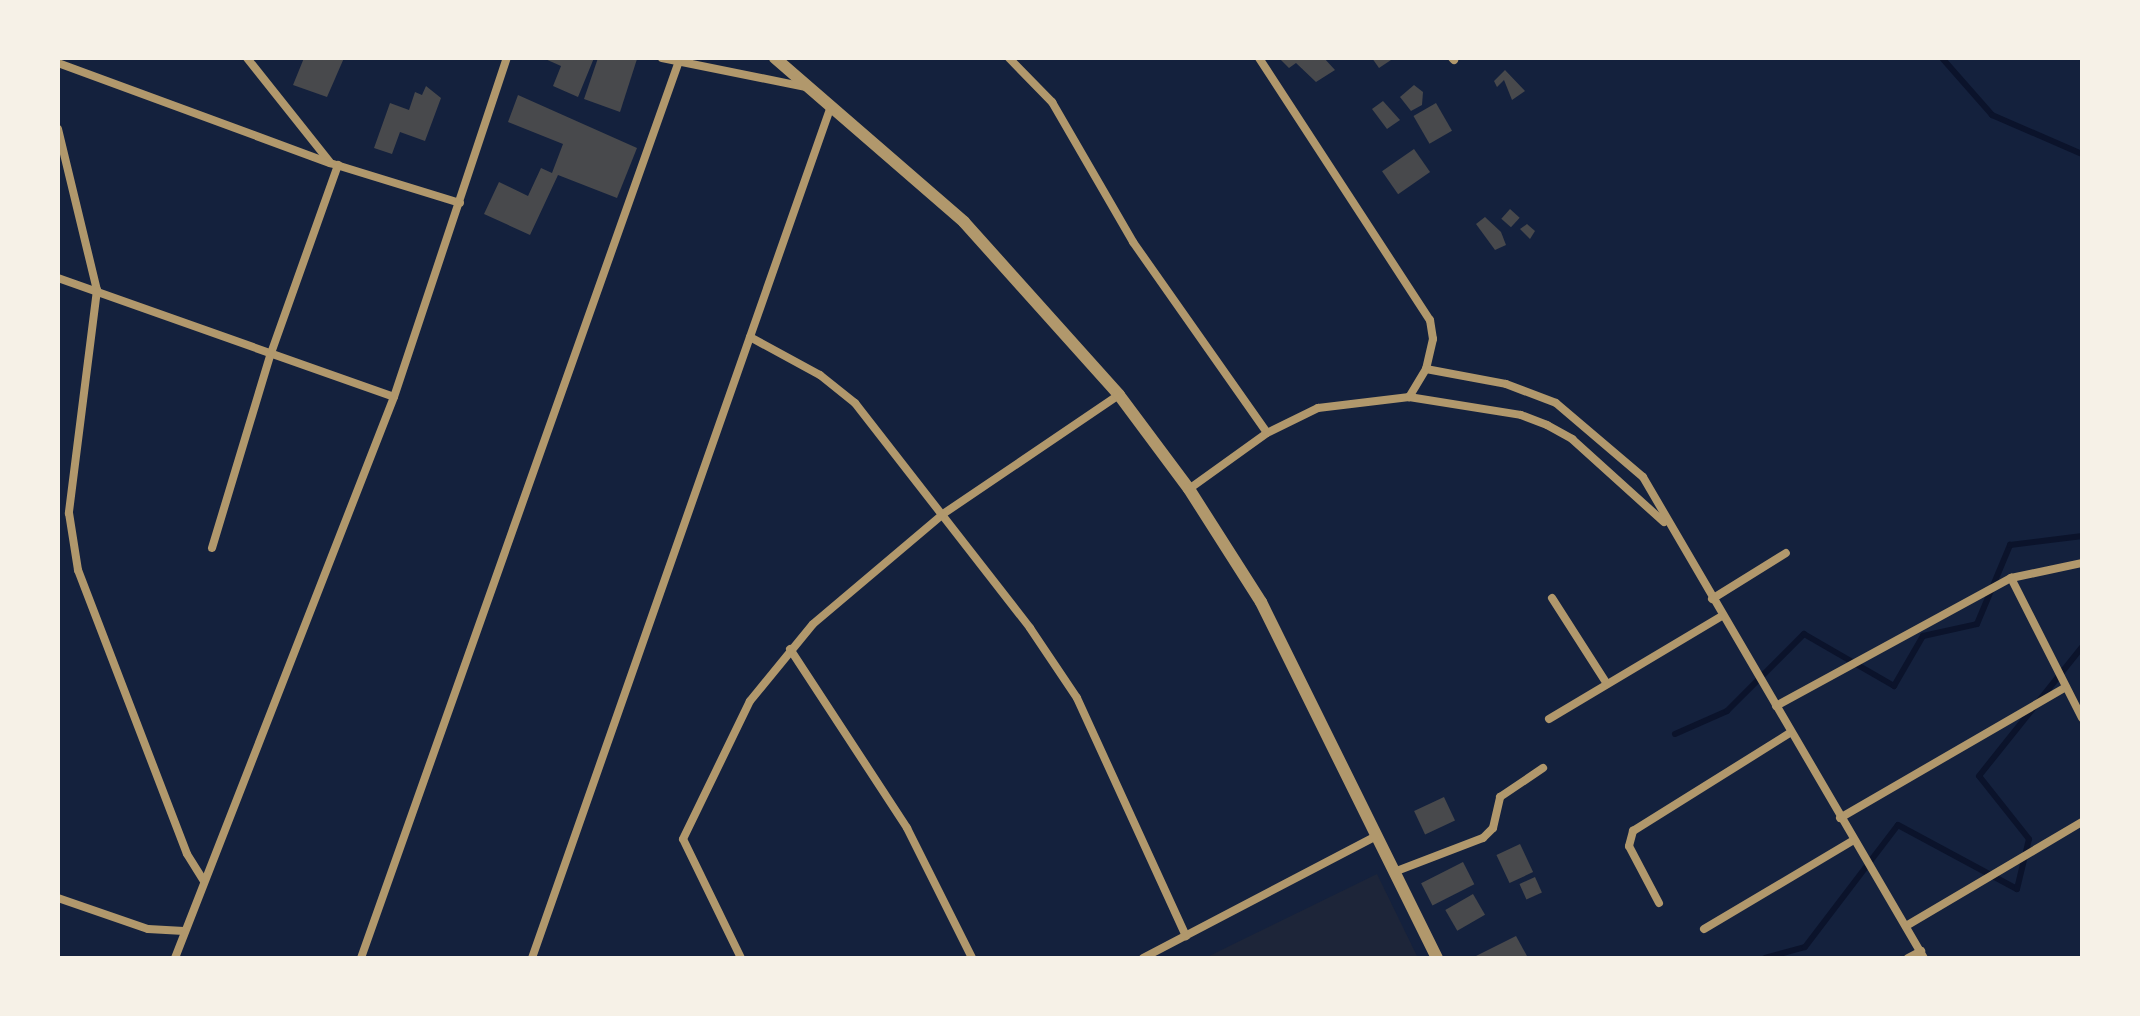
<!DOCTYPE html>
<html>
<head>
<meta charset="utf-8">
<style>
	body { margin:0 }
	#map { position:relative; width:2140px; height:1016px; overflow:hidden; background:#14213d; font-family:"Source Sans 3",sans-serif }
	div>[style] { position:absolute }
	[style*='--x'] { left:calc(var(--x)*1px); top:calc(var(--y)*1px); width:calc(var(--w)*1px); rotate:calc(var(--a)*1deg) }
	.green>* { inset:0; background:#1d2539 }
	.stream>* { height:6px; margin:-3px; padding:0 3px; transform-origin:3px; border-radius:3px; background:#0b132b }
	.building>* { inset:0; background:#48494c; transform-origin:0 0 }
	.minor>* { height:8px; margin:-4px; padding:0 4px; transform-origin:4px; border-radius:4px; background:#b1986c }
	.tertiary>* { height:12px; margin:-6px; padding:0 6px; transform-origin:6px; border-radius:6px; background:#b1986c }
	span { translate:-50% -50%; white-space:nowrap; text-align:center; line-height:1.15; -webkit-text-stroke:6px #f6f1e7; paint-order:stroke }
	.frame { position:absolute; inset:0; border:60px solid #f6f1e7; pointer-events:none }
</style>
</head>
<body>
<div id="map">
	<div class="green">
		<div style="clip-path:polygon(1377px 874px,1418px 958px,1205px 958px)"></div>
	</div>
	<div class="stream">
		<div style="--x:1942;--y:58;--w:76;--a:48.7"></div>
		<div style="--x:1992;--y:115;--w:98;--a:23.4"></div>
		<div style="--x:1675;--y:734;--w:57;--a:-23.9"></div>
		<div style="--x:1727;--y:711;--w:109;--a:-45"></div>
		<div style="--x:1804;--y:634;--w:104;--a:30"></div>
		<div style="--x:1894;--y:686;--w:58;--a:-59.9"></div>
		<div style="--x:1923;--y:636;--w:55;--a:-12.5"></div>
		<div style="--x:1977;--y:624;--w:86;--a:-67.3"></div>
		<div style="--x:2010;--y:545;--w:73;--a:-7.1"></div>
		<div style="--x:1765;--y:958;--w:41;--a:-15.4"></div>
		<div style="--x:1805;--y:947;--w:153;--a:-52.7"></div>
		<div style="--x:1898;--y:825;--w:135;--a:28.3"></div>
		<div style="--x:2017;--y:889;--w:51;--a:-76.5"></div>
		<div style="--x:2029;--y:839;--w:80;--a:-128.4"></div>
		<div style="--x:1979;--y:776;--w:165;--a:-51.4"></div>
	</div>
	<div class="building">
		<div style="clip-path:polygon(304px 58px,344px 58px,327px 97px,293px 85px)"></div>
		<div style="clip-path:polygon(543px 58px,594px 58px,578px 97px,553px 86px,561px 66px)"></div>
		<div style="clip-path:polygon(598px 58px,637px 59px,620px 112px,584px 99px)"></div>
		<div style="clip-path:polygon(1279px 58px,1324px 58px,1335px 70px,1316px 82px,1296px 63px,1289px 68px)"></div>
		<div style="clip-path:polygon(1372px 58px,1394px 58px,1379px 68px)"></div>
		<div style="clip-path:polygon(1505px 70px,1525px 91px,1512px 100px,1504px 80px,1497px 87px,1494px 81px)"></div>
		<div style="clip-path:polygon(1414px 85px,1423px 92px,1422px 105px,1411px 111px,1400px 97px)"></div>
		<div style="clip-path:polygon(426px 86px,441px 98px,425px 141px,400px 132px,392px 154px,374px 148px,390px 103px,409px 110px,415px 92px,422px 95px)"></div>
		<div style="clip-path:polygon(518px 95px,637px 148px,617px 198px,558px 175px,530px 235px,484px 214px,499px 182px,528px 196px,541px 168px,552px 173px,563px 144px,508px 122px)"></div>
		<div style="clip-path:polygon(1383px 101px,1400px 120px,1387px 129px,1372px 109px)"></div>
		<div style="left:1436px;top:103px;width:32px;height:26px;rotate:60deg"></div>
		<div style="left:1414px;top:149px;width:28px;height:39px;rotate:55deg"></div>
		<div style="left:1510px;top:209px;width:13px;height:13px;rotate:42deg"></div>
		<div style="clip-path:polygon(1485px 217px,1501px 232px,1506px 245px,1495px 250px,1476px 224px)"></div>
		<div style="clip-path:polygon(1527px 224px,1535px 231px,1530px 239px,1520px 229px)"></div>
		<div style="left:1444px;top:797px;width:26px;height:33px;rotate:65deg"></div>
		<div style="left:1520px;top:844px;width:31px;height:26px;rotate:65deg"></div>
		<div style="left:1463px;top:862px;width:25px;height:47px;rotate:63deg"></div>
		<div style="left:1535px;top:877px;width:17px;height:17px;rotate:66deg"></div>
		<div style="left:1473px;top:894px;width:24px;height:32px;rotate:60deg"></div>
		<div style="clip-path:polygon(1516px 936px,1527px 956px,1472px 958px)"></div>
	</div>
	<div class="minor">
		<div style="--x:247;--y:58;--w:132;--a:51.5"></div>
		<div style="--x:662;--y:58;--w:147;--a:11.4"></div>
		<div style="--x:1009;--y:58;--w:62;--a:45.7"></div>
		<div style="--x:1052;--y:102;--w:162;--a:59.9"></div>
		<div style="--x:1133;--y:242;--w:233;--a:54.9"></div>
		<div style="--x:1259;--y:58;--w:313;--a:56.9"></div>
		<div style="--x:1430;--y:320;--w:19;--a:81"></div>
		<div style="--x:1433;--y:339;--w:31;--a:103"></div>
		<div style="--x:1426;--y:369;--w:33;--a:121"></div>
		<div style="--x:1452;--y:58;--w:3;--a:45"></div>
		<div style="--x:58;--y:63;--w:290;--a:20.2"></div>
		<div style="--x:330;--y:163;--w:136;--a:17.1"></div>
		<div style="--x:58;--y:129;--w:166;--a:76.4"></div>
		<div style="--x:97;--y:290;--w:225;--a:97.2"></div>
		<div style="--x:69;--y:513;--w:58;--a:81"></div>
		<div style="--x:78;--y:570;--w:304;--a:69"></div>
		<div style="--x:187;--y:854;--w:32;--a:58"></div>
		<div style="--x:58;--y:278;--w:356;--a:19.5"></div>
		<div style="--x:750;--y:337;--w:80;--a:28.5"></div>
		<div style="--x:820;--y:375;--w:45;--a:38.7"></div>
		<div style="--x:855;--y:403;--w:285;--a:52.1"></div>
		<div style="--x:1030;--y:628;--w:84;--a:56.1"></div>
		<div style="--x:1077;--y:698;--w:262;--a:65.4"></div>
		<div style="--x:1426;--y:369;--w:81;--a:10.6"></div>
		<div style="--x:1506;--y:384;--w:53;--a:20.8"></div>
		<div style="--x:1556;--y:403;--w:114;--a:40.4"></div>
		<div style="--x:1643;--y:477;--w:557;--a:59.71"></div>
		<div style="--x:1189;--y:489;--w:96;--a:-35.7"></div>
		<div style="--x:1267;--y:433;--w:57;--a:-26.1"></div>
		<div style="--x:1318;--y:408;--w:92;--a:-6.9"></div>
		<div style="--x:1409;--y:397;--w:113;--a:9.1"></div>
		<div style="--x:1521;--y:415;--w:28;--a:21"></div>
		<div style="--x:1547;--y:425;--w:29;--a:29"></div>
		<div style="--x:1572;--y:439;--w:124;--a:42.1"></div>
		<div style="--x:212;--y:548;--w:201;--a:-73.2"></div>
		<div style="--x:270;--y:356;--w:203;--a:-70.4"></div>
		<div style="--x:2011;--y:578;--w:157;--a:63.1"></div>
		<div style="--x:1552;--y:598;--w:102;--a:57.4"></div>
		<div style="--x:1712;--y:599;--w:87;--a:-31.9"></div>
		<div style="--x:790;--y:649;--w:214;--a:56.8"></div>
		<div style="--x:907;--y:828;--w:145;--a:63.4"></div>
		<div style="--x:1776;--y:706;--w:268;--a:-28.6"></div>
		<div style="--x:2011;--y:578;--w:73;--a:-11.9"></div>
		<div style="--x:1549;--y:719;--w:201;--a:-30.8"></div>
		<div style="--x:1840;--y:818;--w:261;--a:-30.1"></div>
		<div style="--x:1394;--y:872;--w:95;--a:-20.9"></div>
		<div style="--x:1483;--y:838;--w:14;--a:-45"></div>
		<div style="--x:1493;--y:828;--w:32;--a:-77"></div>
		<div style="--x:1500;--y:797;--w:52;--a:-34"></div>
		<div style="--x:58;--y:898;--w:95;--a:19"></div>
		<div style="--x:148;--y:929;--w:36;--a:3"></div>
		<div style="--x:1659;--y:903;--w:64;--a:-117.8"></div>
		<div style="--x:1629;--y:846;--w:16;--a:-75"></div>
		<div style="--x:1633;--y:831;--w:185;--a:-32"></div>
		<div style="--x:1906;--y:926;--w:204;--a:-30.6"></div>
		<div style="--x:1704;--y:929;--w:174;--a:-30.7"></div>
		<div style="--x:175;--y:958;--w:602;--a:-68.68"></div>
		<div style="--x:394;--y:397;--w:357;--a:-71.6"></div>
		<div style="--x:361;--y:958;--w:949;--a:-70.48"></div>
		<div style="--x:532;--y:958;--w:903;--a:-70.66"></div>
		<div style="--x:741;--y:958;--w:132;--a:-116"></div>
		<div style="--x:683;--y:839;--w:153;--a:-64.1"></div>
		<div style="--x:750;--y:701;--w:99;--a:-50.7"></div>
		<div style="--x:813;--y:624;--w:170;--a:-40.2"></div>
		<div style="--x:943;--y:514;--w:212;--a:-34.1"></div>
		<div style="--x:1143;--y:958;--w:263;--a:-27.6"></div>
		<div style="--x:1908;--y:958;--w:15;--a:-28"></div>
	</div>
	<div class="tertiary">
		<div style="--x:775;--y:58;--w:250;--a:40.9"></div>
		<div style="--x:964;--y:222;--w:232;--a:48.1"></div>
		<div style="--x:1119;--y:395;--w:117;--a:53.3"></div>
		<div style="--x:1189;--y:489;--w:134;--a:57.5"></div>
		<div style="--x:1261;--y:602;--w:397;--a:63.7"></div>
	</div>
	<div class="frame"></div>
</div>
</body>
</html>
